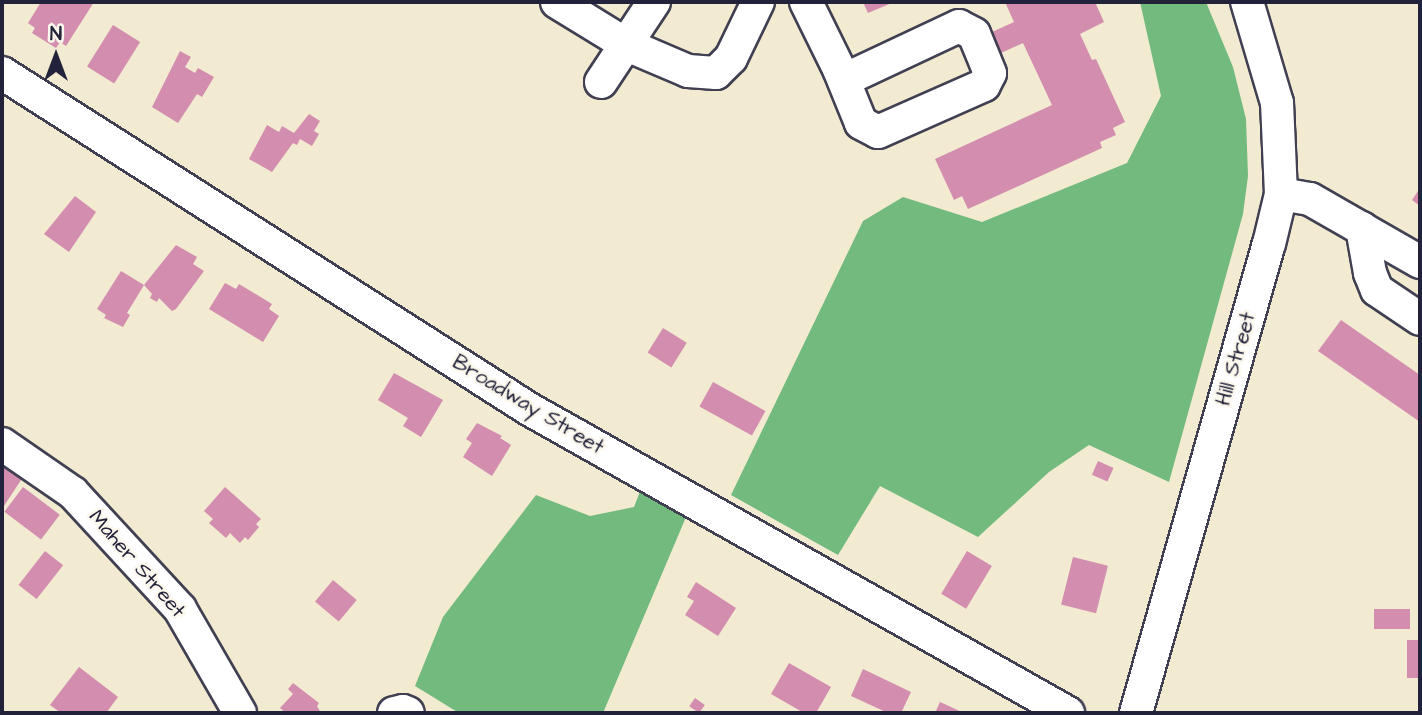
<!DOCTYPE html>
<html>
<head>
<meta charset="utf-8">
<style>
	body { margin:0 }
	#map { position:relative; width:1422px; height:715px; overflow:hidden; background:#f2ead1; font-family:"Architects Daughter",sans-serif }
	div>[style] { position:absolute }
	[style*='--x'] { left:calc(var(--x)*1px); top:calc(var(--y)*1px); width:calc(var(--w)*1px); rotate:calc(var(--a)*1deg) }
	.forest>* { inset:0; background:#73ba7f }
	.building>* { inset:0; background:#d38dae; transform-origin:0 0 }
	.roads { filter:drop-shadow(2px 0 #414052) drop-shadow(-2px 0 #414052) drop-shadow(0 2px #414052) drop-shadow(0 -2px #414052) }
	.minor>* { height:32px; margin:-16px; padding:0 16px; transform-origin:16px; border-radius:16px; background:#fff }
	span { translate:-50% -50%; white-space:nowrap; text-align:center; line-height:1.15; -webkit-text-stroke:5px #fbf7ec; paint-order:stroke }
	.street-label { font-size:21px; color:#22223b }
	.frame { position:absolute; inset:0; border:4px solid #22223b; pointer-events:none }
	.north { position:absolute; left:21px; top:21px; width:70px; height:70px; -webkit-text-stroke:5px #fbf7ec; paint-order:stroke; rotate:0deg; font-size:19px; font-weight:700; line-height:28px; text-align:center; color:#22223b }
	.north::after { content:''; display:block; margin:auto; width:24px; height:32px; background:#22223b; clip-path:polygon(50% 0,100% 100%,50% 72%,0 100%) }
</style>
</head>
<body>
<div id="map">
	<div class="forest">
		<div style="clip-path:polygon(1140px 2px,1206px 2px,1233px 67px,1246px 119px,1248px 176px,1243px 214px,1169px 482px,1089px 445px,1049px 472px,978px 537px,880px 486px,838px 555px,731px 495px,863px 221px,903px 197px,982px 222px,1127px 163px,1161px 96px)"></div>
		<div style="clip-path:polygon(643px 484px,689px 510px,603px 713px,459px 713px,415px 686px,443px 617px,536px 495px,590px 516px,634px 507px)"></div>
	</div>
	<div class="building">
		<div style="clip-path:polygon(41px 2px,94px 2px,66px 46px,60px 42px,56px 48px,32px 33px,35px 28px,28px 23px)"></div>
		<div style="clip-path:polygon(863px 2px,894px 2px,868px 13px)"></div>
		<div style="clip-path:polygon(1005px 2px,1095px 2px,1104px 22px,1080px 34px,1092px 60px,1096px 59px,1125px 122px,1113px 128px,1116px 135px,1100px 142px,1102px 148px,968px 209px,962px 196px,954px 200px,935px 159px,1052px 105px,1023px 43px,1001px 53px,992px 32px,1014px 22px)"></div>
		<div style="left:113px;top:25px;width:32px;height:49px;rotate:32deg"></div>
		<div style="clip-path:polygon(180px 51px,191px 57px,185px 67px,195px 73px,198px 68px,214px 77px,202px 97px,197px 94px,178px 123px,152px 107px)"></div>
		<div style="clip-path:polygon(309px 114px,320px 121px,314px 131px,319px 134px,312px 146px,300px 139px,297px 145px,293px 143px,272px 172px,249px 159px,267px 125px,279px 132px,282px 126px,294px 133px)"></div>
		<div style="clip-path:polygon(1420px 188px,1420px 206px,1412px 200px)"></div>
		<div style="clip-path:polygon(75px 196px,96px 212px,69px 252px,44px 234px)"></div>
		<div style="clip-path:polygon(176px 245px,197px 257px,193px 264px,204px 271px,176px 309px,172px 311px,159px 298px,157px 302px,150px 298px,152px 294px,144px 285px,127px 313px,130px 315px,123px 327px,104px 318px,106px 315px,97px 309px,121px 271px,144px 285px)"></div>
		<div style="clip-path:polygon(225px 283px,236px 289px,239px 284px,272px 304px,269px 309px,279px 316px,263px 342px,209px 309px)"></div>
		<div style="clip-path:polygon(1341px 320px,1420px 375px,1420px 422px,1318px 351px)"></div>
		<div style="left:663px;top:328px;width:28px;height:29px;rotate:32deg"></div>
		<div style="clip-path:polygon(394px 373px,443px 400px,421px 437px,403px 426px,408px 418px,378px 400px)"></div>
		<div style="left:713px;top:382px;width:60px;height:28px;rotate:29deg"></div>
		<div style="clip-path:polygon(477px 423px,502px 436px,500px 438px,511px 445px,492px 476px,463px 457px,472px 443px,466px 439px)"></div>
		<div style="clip-path:polygon(2px 461px,23px 477px,2px 509px)"></div>
		<div style="left:1098px;top:461px;width:17px;height:15px;rotate:24deg"></div>
		<div style="left:23px;top:487px;width:46px;height:31px;rotate:37deg"></div>
		<div style="clip-path:polygon(225px 487px,261px 519px,256px 524px,259px 527px,248px 540px,245px 537px,240px 543px,230px 533px,226px 538px,209px 523px,213px 519px,204px 511px)"></div>
		<div style="left:45px;top:551px;width:23px;height:43px;rotate:38deg"></div>
		<div style="left:967px;top:551px;width:29px;height:50px;rotate:31deg"></div>
		<div style="left:1073px;top:557px;width:36px;height:49px;rotate:14deg"></div>
		<div style="left:333px;top:580px;width:31px;height:28px;rotate:40deg"></div>
		<div style="clip-path:polygon(696px 582px,736px 608px,718px 636px,685px 615px,694px 601px,687px 597px)"></div>
		<div style="left:1374px;top:609px;width:36px;height:20px"></div>
		<div style="left:1407px;top:640px;width:13px;height:38px"></div>
		<div style="clip-path:polygon(789px 663px,831px 687px,816px 713px,804px 713px,771px 694px)"></div>
		<div style="clip-path:polygon(79px 667px,118px 697px,106px 713px,61px 713px,50px 705px)"></div>
		<div style="clip-path:polygon(863px 669px,911px 692px,901px 713px,888px 713px,851px 696px)"></div>
		<div style="clip-path:polygon(293px 683px,319px 703px,317px 706px,321px 713px,286px 713px,280px 708px,293px 694px,288px 689px)"></div>
		<div style="left:695px;top:698px;width:12px;height:10px;rotate:35deg"></div>
		<div style="clip-path:polygon(940px 702px,964px 713px,935px 713px)"></div>
	</div>
	<div class="roads">
		<div class="minor">
			<div style="--x:557;--y:2;--w:82;--a:31.6"></div>
			<div style="--x:627;--y:45;--w:66;--a:23.1"></div>
			<div style="--x:688;--y:71;--w:28;--a:4"></div>
			<div style="--x:716;--y:73;--w:21;--a:-45"></div>
			<div style="--x:731;--y:58;--w:62;--a:-64.3"></div>
			<div style="--x:806;--y:2;--w:75;--a:63.8"></div>
			<div style="--x:839;--y:69;--w:58;--a:67.8"></div>
			<div style="--x:861;--y:123;--w:19;--a:28"></div>
			<div style="--x:878;--y:132;--w:116;--a:-23.9"></div>
			<div style="--x:984;--y:85;--w:13;--a:-63"></div>
			<div style="--x:990;--y:73;--w:42;--a:-112.3"></div>
			<div style="--x:974;--y:34;--w:17;--a:-152"></div>
			<div style="--x:959;--y:26;--w:127;--a:154.8"></div>
			<div style="--x:2;--y:73;--w:625;--a:32.52"></div>
			<div style="--x:529;--y:409;--w:619;--a:29.42"></div>
			<div style="--x:601;--y:82;--w:96;--a:-56.5"></div>
			<div style="--x:1281;--y:194;--w:29;--a:10"></div>
			<div style="--x:1310;--y:199;--w:127;--a:29.8"></div>
			<div style="--x:1362;--y:228;--w:46;--a:79.9"></div>
			<div style="--x:1370;--y:273;--w:18;--a:68"></div>
			<div style="--x:1377;--y:290;--w:52;--a:34"></div>
			<div style="--x:2;--y:444;--w:86;--a:34.6"></div>
			<div style="--x:73;--y:493;--w:158;--a:47.3"></div>
			<div style="--x:180;--y:609;--w:120;--a:60"></div>
			<div style="--x:394;--y:713;--w:9;--a:-13"></div>
			<div style="--x:403;--y:711;--w:5;--a:22"></div>
			<div style="--x:1136;--y:713;--w:487;--a:-74.2"></div>
			<div style="--x:1269;--y:244;--w:51;--a:-76.5"></div>
			<div style="--x:1281;--y:194;--w:91;--a:-92.5"></div>
			<div style="--x:1277;--y:103;--w:105;--a:-106.5"></div>
		</div>
	</div>
	<div class="street-label">
		<span style="left:1236px;top:359px;rotate:-74deg">Hill Street</span>
		<span style="left:528px;top:405px;rotate:31deg">Broadway Street</span>
		<span style="left:137px;top:564px;rotate:49deg">Maher Street</span>
	</div>
	<div class="frame"></div>
	<div class="north">N</div>
</div>
</body>
</html>
